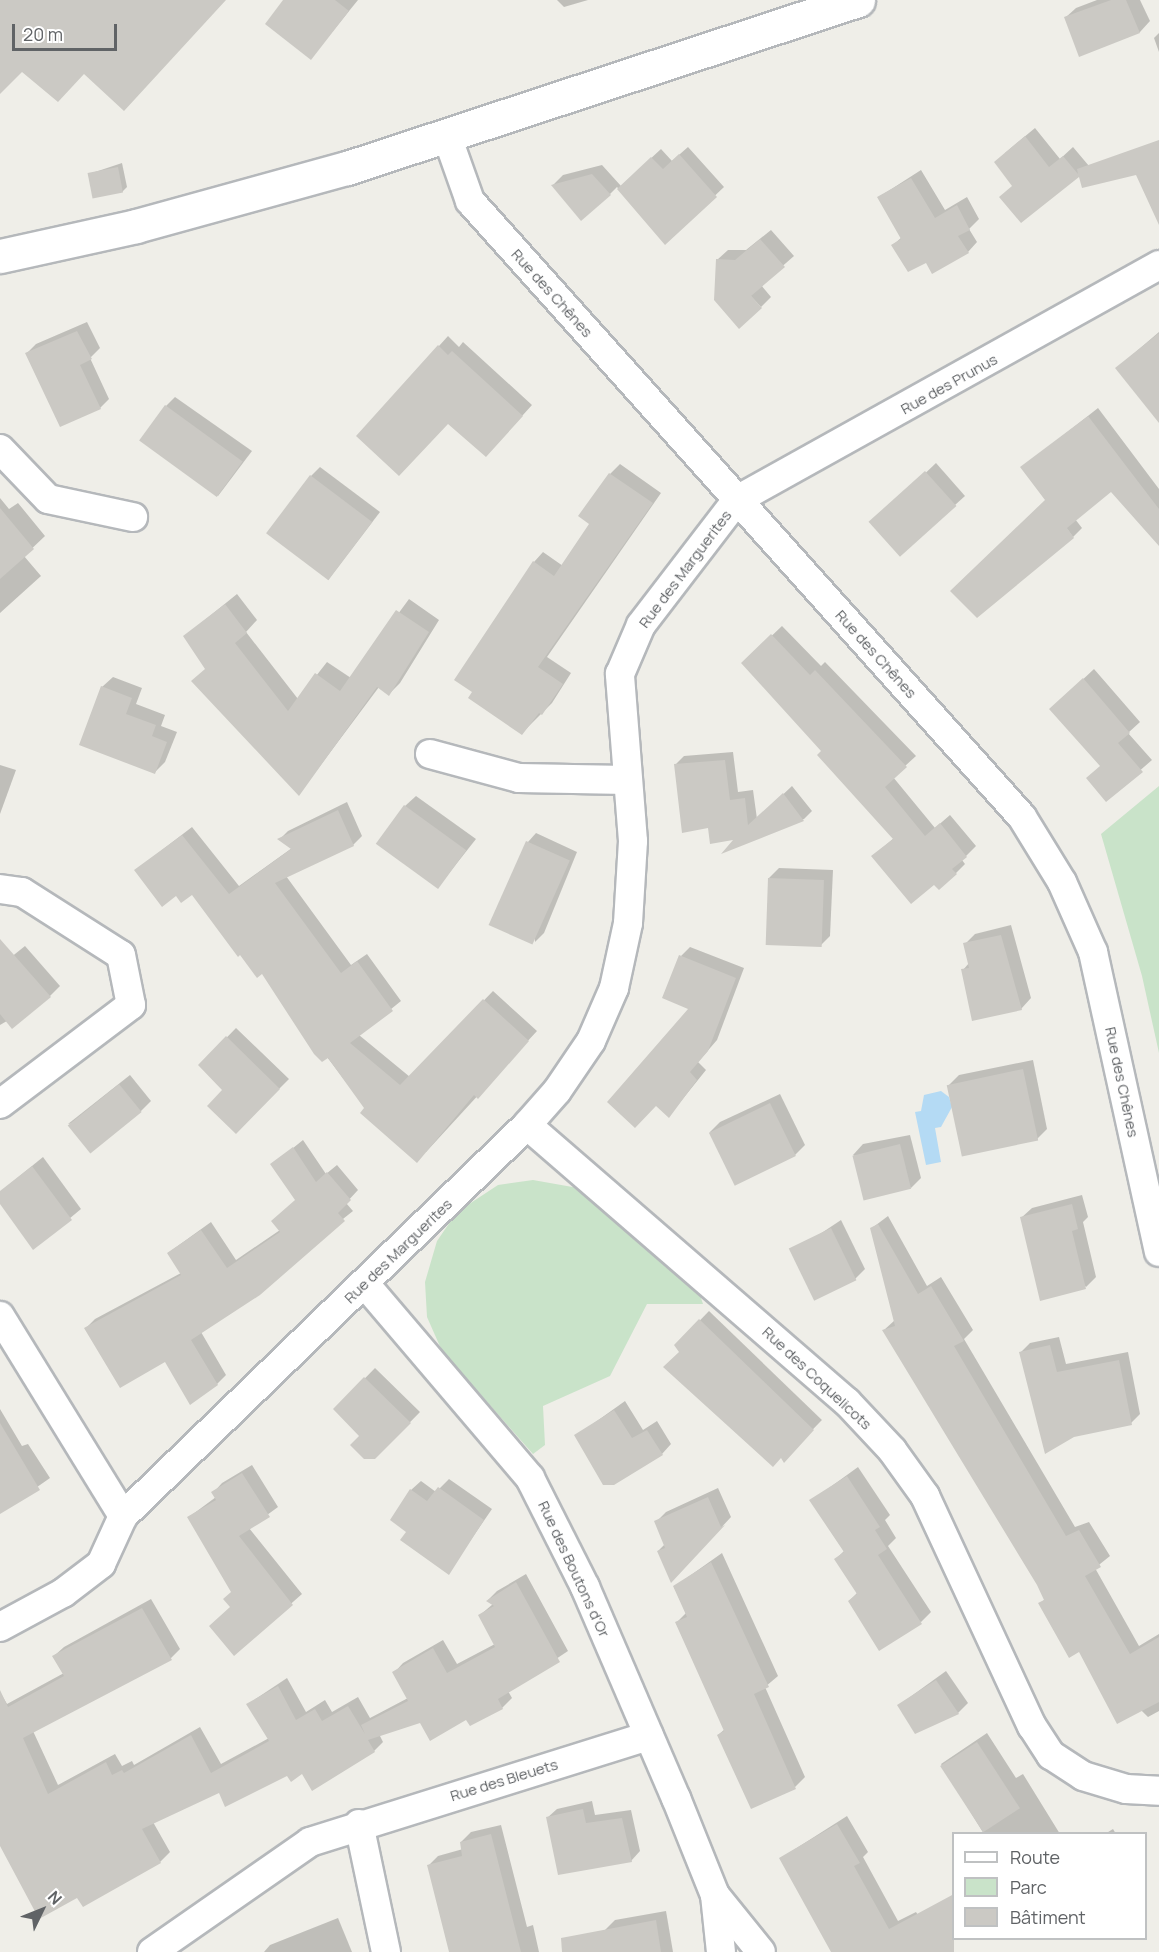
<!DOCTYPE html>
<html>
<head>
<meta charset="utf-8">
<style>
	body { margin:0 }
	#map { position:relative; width:1159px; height:1952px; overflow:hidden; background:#efeee8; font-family:Manrope,sans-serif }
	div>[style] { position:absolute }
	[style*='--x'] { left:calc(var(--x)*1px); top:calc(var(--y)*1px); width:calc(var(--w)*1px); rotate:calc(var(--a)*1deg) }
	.green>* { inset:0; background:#c9e3c9 }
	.water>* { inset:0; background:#b4daf4 }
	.shadow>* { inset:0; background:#0003; transform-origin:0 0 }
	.building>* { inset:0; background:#cbc9c4; transform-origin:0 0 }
	.roads { filter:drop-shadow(2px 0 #b5b8bb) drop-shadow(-2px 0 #b5b8bb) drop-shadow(0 2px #b5b8bb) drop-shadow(0 -2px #b5b8bb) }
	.minor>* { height:28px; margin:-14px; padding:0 14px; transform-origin:14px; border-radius:14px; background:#fff }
	.secondary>* { height:33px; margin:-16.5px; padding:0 16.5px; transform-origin:16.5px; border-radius:16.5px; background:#fff }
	span { translate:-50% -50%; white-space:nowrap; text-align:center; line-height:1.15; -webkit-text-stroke:5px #fff; paint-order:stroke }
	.street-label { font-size:15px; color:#606366 }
	.legend { position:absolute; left:952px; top:1832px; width:195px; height:108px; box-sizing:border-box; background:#fff; border:2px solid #bfc1c2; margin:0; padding:8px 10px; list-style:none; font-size:18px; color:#606366 }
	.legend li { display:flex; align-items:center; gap:12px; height:30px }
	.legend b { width:30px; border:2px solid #bfc1c2 }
	.north { position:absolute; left:12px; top:1880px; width:60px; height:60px; -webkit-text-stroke:4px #fff; paint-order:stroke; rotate:47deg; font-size:16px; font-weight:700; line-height:24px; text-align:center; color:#606366 }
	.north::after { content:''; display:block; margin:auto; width:21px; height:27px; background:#606366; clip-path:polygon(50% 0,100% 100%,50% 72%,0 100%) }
	.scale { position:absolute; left:12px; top:24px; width:105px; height:27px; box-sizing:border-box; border:3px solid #606366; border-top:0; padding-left:8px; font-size:18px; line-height:21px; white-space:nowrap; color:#606366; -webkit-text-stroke:4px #fff; paint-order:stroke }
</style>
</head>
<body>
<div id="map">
	<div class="green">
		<div style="clip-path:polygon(1159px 786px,1159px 1053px,1142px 976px,1101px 834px)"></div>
		<div style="clip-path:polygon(533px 1180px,578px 1188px,697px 1286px,703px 1304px,647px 1304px,610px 1376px,543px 1406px,545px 1445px,533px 1454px,442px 1351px,427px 1317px,425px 1282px,437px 1241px,457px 1212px,498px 1185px)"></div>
	</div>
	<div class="water">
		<div style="clip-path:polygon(941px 1091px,949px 1097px,952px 1107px,941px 1127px,935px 1128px,941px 1162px,926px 1165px,915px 1112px,921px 1111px,924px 1095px)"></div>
	</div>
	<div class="shadow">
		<div style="clip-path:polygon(285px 0,358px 0,311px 58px)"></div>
		<div style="clip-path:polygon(557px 0,588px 0,564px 7px)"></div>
		<div style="clip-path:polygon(1097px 0,1140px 0,1150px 21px,1140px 32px,1080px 55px,1065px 18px,1076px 8px)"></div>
		<div style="clip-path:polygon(1159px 33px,1159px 52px,1154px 38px)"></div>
		<div style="clip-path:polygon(1035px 128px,1060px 159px,1073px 147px,1089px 166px,1079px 175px,1013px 185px,1005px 153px)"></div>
		<div style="clip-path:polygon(688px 147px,724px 187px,665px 243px,617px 187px,610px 194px,553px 185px,563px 175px,602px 165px,621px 186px,661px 149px,672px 161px)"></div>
		<div style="clip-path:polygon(122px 163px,127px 187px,122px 192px,89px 174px)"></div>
		<div style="clip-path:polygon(921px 170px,945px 210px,967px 197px,979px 219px,969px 229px,977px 242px,968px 252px,926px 261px,893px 245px,902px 237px,879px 197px)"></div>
		<div style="clip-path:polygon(771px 230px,794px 256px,761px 285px,771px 297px,761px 307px,717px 260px,728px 250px,746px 250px)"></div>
		<div style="clip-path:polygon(87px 322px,100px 348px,90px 358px,109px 399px,100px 408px,27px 353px,36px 344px)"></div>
		<div style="clip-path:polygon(1159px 332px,1159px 421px,1117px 368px)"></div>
		<div style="clip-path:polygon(448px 336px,459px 347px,463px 342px,532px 405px,495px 446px,449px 422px,358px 436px)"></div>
		<div style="clip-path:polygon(175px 397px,252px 451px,218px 496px,166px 406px)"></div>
		<div style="clip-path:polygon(1098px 408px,1159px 489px,1159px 544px,1112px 490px,1075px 519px,1082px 528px,1073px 537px,1022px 468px)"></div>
		<div style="clip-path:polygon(936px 463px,965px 496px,955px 505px,872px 524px)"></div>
		<div style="clip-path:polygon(620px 464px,661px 493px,547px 657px,571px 673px,552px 703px,522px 733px,534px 562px,543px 552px,563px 566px,591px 524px,610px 474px)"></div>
		<div style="clip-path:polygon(320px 467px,380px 512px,328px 580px,311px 476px)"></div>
		<div style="clip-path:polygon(0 498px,9px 509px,18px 503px,45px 536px,24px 556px,41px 576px,0 613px)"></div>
		<div style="clip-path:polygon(237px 594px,257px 620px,246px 632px,298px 699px,327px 662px,351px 678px,409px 599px,439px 620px,400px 683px,389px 694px,379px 687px,299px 794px,185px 636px)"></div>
		<div style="clip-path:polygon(782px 626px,821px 666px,825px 662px,916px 756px,893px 777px,935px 828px,950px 815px,976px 846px,962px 860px,965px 864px,956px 873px,934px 883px,873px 856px,894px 838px,823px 751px,743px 663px)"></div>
		<div style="clip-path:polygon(1094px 669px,1140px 722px,1128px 733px,1152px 760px,1106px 800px,1101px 766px,1062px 699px)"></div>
		<div style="clip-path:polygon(113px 677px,142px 688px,136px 704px,165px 715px,161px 726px,177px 732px,165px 762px,155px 772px,102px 687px)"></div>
		<div style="clip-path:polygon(733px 752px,738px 792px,753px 790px,757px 819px,792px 786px,812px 811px,804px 819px,726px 850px,736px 838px,675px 765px,684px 756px)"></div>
		<div style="clip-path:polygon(0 765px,16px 770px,0 814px)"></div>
		<div style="clip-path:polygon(416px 796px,476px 839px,438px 887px,405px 806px)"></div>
		<div style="clip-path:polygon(347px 802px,362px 836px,353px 845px,286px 876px,351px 965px,367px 954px,401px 1001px,359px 1035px,410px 1077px,493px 991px,537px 1031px,426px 1152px,366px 1108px,262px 972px,192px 893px,177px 894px,136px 870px,192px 827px,239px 886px,292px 848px,280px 839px,288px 831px)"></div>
		<div style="clip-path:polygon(536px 833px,577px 852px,544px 933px,535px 942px,528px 842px)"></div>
		<div style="clip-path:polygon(779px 868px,833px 870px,830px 936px,820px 946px,769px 878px)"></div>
		<div style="clip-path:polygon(1011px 925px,1031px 998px,1021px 1009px,963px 970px,969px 963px,965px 944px,975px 934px)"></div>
		<div style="clip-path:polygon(25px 946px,60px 986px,50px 996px,0 1025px,0 966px)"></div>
		<div style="clip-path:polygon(690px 947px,744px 968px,717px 1040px,698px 1062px,706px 1070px,669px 1116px,656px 1104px,691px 1009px,681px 956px)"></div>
		<div style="clip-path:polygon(236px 1028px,289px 1079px,236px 1132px,225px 1089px,200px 1065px)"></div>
		<div style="clip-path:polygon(1033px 1060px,1047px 1129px,1037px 1139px,949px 1085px,959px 1075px)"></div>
		<div style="clip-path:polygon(130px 1075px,151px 1101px,141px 1111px,68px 1124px)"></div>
		<div style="clip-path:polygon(780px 1094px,805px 1145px,795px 1155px,710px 1132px,720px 1122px)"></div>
		<div style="clip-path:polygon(910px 1135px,921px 1178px,911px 1188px,853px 1155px,863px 1144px)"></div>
		<div style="clip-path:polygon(303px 1140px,326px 1174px,337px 1165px,358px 1190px,346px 1203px,353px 1211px,201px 1332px,226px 1375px,217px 1384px,86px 1328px,95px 1319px,181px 1273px,168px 1253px,211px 1222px,236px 1260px,280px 1230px,297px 1199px,272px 1165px)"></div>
		<div style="clip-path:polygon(43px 1157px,81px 1209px,34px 1248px,0 1201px,0 1192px)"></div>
		<div style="clip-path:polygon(1082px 1195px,1088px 1217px,1083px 1222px,1096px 1277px,1086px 1287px,1021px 1218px,1032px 1208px)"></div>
		<div style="clip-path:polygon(888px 1216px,927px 1286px,941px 1277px,973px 1330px,964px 1339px,1075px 1527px,1089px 1522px,1110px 1556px,1095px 1568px,1139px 1646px,1159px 1634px,1159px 1711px,1148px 1717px,1080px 1650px,1040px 1604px,1045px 1599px,1039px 1584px,884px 1330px,895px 1320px,872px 1228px)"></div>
		<div style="clip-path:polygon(841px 1220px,865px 1269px,855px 1279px,793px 1252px)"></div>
		<div style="left:709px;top:1311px;width:157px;height:47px;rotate:44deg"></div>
		<div style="clip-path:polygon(1059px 1337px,1066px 1364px,1128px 1352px,1140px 1414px,1131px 1423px,1021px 1352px,1030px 1343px)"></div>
		<div style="clip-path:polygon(375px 1368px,420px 1412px,375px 1458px,361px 1436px,335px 1409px)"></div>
		<div style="clip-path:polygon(625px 1401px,643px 1430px,657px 1421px,671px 1444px,662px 1454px,576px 1436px)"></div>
		<div style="clip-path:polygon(0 1409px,22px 1446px,28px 1444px,50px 1478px,0 1513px)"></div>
		<div style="clip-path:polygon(252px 1465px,278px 1507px,249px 1528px,302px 1594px,234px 1654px,233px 1592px,189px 1517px,216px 1497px,213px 1493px,222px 1483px)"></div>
		<div style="clip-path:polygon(858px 1467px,890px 1515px,885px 1520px,896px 1538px,888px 1546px,931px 1612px,921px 1622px,849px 1601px,858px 1592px,836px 1559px,844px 1551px,811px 1501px)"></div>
		<div style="clip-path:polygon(449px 1479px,492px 1509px,448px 1573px,408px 1532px,411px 1490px,421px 1481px,436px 1492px)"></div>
		<div style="clip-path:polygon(718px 1488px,731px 1517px,681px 1571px,658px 1551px,665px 1544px,656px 1522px,666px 1512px)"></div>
		<div style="clip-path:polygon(722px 1553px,778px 1676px,765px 1687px,805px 1777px,795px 1787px,752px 1807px,718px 1735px,725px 1729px,676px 1623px,686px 1613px,674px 1587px)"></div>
		<div style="clip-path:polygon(526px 1574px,568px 1651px,508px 1691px,512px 1698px,502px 1708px,467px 1718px,421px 1721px,379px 1734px,383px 1742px,374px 1751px,220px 1791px,153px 1822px,170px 1852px,160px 1862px,0 1807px,0 1692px,7px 1704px,64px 1673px,54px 1656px,64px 1647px,151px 1599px,180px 1649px,171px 1658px,33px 1731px,58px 1785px,115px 1754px,122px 1766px,132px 1761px,134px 1765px,200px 1727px,221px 1764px,269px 1738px,248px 1704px,287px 1678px,306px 1712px,325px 1700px,332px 1712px,358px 1697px,370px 1718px,408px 1698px,394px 1673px,403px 1663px,443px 1640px,457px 1664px,495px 1644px,480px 1615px,493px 1604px,488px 1600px,497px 1591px)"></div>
		<div style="clip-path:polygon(946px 1671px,968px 1703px,958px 1713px,899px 1705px)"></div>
		<div style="clip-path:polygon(987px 1733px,1016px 1778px,1023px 1774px,1060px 1834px,984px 1834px,941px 1764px)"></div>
		<div style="clip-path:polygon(592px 1801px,595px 1815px,631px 1810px,640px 1851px,631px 1861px,547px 1818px,557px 1809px)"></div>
		<div style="clip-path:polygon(847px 1816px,868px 1852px,863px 1857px,898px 1921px,916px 1912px,937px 1945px,930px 1952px,851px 1952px,781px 1858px)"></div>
		<div style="clip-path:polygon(501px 1825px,527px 1927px,533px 1925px,539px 1952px,450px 1952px,429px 1865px,438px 1856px,463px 1849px,461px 1842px,471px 1832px)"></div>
		<div style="clip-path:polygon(1113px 1829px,1116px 1834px,1105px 1834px)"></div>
		<div style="clip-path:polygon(666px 1911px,673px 1952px,609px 1952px,605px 1930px,615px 1920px)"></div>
		<div style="clip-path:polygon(338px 1918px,352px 1952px,264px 1952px,270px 1945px)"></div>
	</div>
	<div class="building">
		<div style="clip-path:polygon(0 0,226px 0,124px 111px,84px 74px,58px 102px,22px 72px,0 94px)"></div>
		<div style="clip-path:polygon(283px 0,335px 0,349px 11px,311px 60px,265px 24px)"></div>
		<div style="clip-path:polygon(1111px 0,1126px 0,1140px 33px,1079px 57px,1064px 17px)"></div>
		<div style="clip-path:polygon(1025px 136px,1049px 167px,1063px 156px,1078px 174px,1077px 169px,1159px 140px,1159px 225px,1136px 175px,1082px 188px,1079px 177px,1021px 223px,999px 197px,1012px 186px,994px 162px)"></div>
		<div style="clip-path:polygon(679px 154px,717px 197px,665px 245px,617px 189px,651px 157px,663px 169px)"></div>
		<div style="left:118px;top:167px;width:26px;height:31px;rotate:79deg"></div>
		<div style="clip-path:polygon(592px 174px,611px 195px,581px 221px,551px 185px)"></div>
		<div style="clip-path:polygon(911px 178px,935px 218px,957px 205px,970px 230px,958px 236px,969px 253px,932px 274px,926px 263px,908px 272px,891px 245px,901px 239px,877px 197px)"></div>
		<div style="clip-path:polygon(760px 239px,785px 267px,751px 296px,762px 308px,739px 329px,714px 300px,716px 259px,735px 260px)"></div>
		<div style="clip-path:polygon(77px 331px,92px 359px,80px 365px,101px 409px,60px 427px,25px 353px)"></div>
		<div style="clip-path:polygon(1159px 333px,1159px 423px,1115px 368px)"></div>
		<div style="clip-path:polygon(438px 345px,448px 355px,452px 351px,523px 416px,486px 457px,448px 424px,399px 476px,356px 436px)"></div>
		<div style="left:165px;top:405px;width:96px;height:44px;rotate:36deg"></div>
		<div style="clip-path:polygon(1088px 416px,1159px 509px,1159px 546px,1111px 492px,1067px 528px,1074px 538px,977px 618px,950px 591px,1045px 500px,1020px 467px)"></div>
		<div style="left:925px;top:471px;width:47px;height:76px;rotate:48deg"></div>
		<div style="clip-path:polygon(609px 473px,653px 503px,538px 667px,563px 684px,542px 715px,539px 713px,522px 735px,468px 698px,472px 692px,454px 680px,533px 561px,554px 576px,589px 524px,578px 516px)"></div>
		<div style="left:310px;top:475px;width:78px;height:73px;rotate:37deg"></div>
		<div style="clip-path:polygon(0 508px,34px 549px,0 579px)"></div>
		<div style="clip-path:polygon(225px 604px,247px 633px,235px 643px,288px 711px,315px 673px,340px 691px,396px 610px,429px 632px,389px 696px,377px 687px,299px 796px,191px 681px,205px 669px,183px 636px)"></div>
		<div style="clip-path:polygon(771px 634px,810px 675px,815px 670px,907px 767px,885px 787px,925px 836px,940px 823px,967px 857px,952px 869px,957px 874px,939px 890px,934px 885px,911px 904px,871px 856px,893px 839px,817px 755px,821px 751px,741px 663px)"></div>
		<div style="clip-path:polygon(1083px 678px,1130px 733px,1118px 743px,1143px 772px,1106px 802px,1086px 778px,1100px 766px,1049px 709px)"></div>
		<div style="clip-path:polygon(101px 686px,132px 698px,126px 714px,156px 725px,152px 736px,167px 742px,155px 774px,79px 745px)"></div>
		<div style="clip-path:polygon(725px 760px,730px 800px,745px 798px,748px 825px,783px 793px,804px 821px,721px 854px,733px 840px,710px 844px,708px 828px,682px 833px,674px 764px)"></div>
		<div style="left:404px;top:805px;width:77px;height:48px;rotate:36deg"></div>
		<div style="clip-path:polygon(338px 810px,354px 846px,275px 883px,341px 973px,357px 961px,393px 1011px,350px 1043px,400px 1085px,483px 999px,529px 1041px,478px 1099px,474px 1095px,417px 1163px,360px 1113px,364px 1108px,328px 1058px,322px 1062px,314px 1054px,262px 974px,257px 978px,240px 955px,238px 957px,192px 895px,181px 903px,176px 896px,162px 907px,134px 870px,182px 835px,229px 894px,291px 849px,277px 839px)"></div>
		<div style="left:526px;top:841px;width:48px;height:92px;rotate:24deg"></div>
		<div style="left:768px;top:878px;width:56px;height:67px;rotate:2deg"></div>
		<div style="clip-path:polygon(1001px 935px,1022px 1010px,972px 1021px,961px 969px,969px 968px,963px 943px)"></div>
		<div style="clip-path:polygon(0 939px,51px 997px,12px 1029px,0 1014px)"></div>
		<div style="clip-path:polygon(679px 955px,736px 978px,708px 1051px,690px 1072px,697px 1080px,669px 1118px,656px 1106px,635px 1128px,607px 1102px,688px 1009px,662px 998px)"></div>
		<div style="clip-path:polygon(226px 1036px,280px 1089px,236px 1134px,207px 1106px,222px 1090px,198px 1065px)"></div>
		<div style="left:1023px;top:1069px;width:73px;height:78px;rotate:78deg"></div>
		<div style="left:119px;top:1084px;width:36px;height:66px;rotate:51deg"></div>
		<div style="left:770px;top:1103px;width:59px;height:68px;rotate:64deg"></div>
		<div style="left:900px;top:1144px;width:46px;height:49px;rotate:76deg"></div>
		<div style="clip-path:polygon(293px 1147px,316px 1182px,327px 1172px,351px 1200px,338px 1213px,345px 1221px,260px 1295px,191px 1340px,218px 1385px,190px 1405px,165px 1362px,120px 1388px,84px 1328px,181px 1275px,167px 1253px,201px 1230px,227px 1268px,280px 1232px,271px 1221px,295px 1200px,270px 1164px)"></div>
		<div style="clip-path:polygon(32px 1166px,72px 1220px,33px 1250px,0 1204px,0 1191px)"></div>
		<div style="clip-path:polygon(1072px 1204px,1078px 1229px,1072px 1231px,1086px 1289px,1040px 1301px,1020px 1217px)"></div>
		<div style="clip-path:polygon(878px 1224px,918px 1294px,931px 1286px,964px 1341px,954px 1346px,1066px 1536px,1079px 1530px,1101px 1567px,1085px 1576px,1130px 1654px,1159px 1637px,1159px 1702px,1117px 1724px,1079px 1652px,1069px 1658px,1038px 1603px,1044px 1600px,1037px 1585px,882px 1330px,895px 1326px,870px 1228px)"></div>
		<div style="left:831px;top:1228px;width:58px;height:47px;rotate:64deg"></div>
		<div style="clip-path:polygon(699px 1319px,814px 1430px,784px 1463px,781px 1458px,773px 1467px,663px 1367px,679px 1352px,674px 1345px)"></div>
		<div style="clip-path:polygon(1050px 1345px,1057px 1372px,1119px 1360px,1132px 1425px,1074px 1437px,1045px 1454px,1019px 1352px)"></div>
		<div style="clip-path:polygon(364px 1377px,411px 1423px,375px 1459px,364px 1459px,350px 1445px,359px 1436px,333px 1409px)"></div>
		<div style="clip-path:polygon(614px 1410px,632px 1438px,647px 1430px,663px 1455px,614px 1485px,603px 1485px,574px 1435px)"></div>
		<div style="clip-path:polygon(0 1423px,40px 1490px,0 1514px)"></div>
		<div style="clip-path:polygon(242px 1473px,270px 1517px,239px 1536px,293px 1605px,234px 1656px,209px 1626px,230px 1607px,223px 1599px,231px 1592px,187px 1517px,216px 1500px,211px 1492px)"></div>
		<div style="clip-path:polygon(847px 1476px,880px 1527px,875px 1530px,887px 1549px,878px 1555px,922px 1624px,879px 1651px,848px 1601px,857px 1594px,834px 1559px,844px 1552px,809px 1500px)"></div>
		<div style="clip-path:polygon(438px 1487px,484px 1520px,449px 1575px,400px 1540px,406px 1532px,390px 1520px,410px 1489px,427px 1501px)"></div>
		<div style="clip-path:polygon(708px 1497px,721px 1527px,725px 1525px,671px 1583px,657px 1551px,665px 1548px,654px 1521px)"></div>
		<div style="clip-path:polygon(711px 1562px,769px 1687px,754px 1694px,796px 1789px,751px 1809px,717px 1735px,724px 1731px,675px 1622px,687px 1617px,673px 1586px)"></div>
		<div style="clip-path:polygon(516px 1582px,560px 1662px,498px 1699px,503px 1709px,470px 1726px,466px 1720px,430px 1741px,420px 1723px,368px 1740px,375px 1752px,312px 1791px,302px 1774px,291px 1782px,287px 1776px,225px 1807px,219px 1793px,142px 1829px,161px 1863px,83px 1907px,77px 1898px,39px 1919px,0 1846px,0 1690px,8px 1707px,64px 1676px,52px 1656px,142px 1608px,172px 1660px,23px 1738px,48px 1794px,106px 1762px,112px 1775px,122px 1770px,124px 1773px,191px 1735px,211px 1773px,269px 1741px,246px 1704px,278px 1686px,296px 1720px,315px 1709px,322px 1721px,348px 1706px,365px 1734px,361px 1725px,408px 1701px,392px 1672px,433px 1648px,447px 1673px,495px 1647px,478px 1615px,494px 1606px,486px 1601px)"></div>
		<div style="clip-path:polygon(936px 1680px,959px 1714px,915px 1734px,897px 1705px)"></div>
		<div style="left:977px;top:1742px;width:79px;height:44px;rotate:57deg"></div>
		<div style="clip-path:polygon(583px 1809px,586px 1823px,622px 1818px,632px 1862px,558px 1875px,546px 1817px)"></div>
		<div style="clip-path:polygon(837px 1824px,860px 1863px,854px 1866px,889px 1929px,954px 1894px,954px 1952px,831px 1952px,779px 1858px)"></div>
		<div style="clip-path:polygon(491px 1834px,521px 1952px,449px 1952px,427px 1865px,462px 1856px,460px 1842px)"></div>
		<div style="clip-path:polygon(656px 1920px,661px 1952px,562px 1952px,561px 1938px)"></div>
	</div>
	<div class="roads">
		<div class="minor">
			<div style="--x:447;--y:136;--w:69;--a:70.5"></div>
			<div style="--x:470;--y:201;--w:827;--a:48.14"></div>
			<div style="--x:1022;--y:817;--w:76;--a:58.4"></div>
			<div style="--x:1062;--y:882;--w:77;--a:66.1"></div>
			<div style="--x:1093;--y:952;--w:307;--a:77.6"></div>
			<div style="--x:0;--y:449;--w:69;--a:46.2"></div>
			<div style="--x:48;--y:499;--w:87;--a:12"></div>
			<div style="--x:430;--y:754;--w:92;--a:15.1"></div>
			<div style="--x:519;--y:778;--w:108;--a:1.1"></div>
			<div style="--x:0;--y:889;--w:22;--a:8"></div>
			<div style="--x:22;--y:892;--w:117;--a:32.5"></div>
			<div style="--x:121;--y:955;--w:51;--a:78.7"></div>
			<div style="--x:131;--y:1005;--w:164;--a:142.9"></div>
			<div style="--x:527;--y:1125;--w:423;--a:40.9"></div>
			<div style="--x:847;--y:1402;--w:66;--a:46.8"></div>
			<div style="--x:892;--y:1450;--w:57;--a:54.3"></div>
			<div style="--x:925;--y:1496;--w:254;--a:65.1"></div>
			<div style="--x:1032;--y:1726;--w:35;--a:57"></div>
			<div style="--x:1051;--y:1755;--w:38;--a:33"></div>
			<div style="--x:1083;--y:1776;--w:45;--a:16.8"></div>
			<div style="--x:1126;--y:1789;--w:33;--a:3"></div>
			<div style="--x:365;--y:1284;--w:255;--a:49.6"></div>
			<div style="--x:530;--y:1478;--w:122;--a:63.2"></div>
			<div style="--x:585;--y:1587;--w:230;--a:66.7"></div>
			<div style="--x:676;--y:1798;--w:105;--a:68.1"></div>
			<div style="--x:715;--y:1895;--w:57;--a:84"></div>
			<div style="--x:0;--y:1316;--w:235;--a:58.4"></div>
			<div style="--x:0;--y:1627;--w:72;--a:-28.4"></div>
			<div style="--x:63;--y:1593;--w:48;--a:-37.3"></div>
			<div style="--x:101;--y:1564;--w:53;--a:-65.4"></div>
			<div style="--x:123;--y:1516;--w:562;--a:-44.06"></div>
			<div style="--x:527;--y:1125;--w:45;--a:-48.6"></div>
			<div style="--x:557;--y:1091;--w:60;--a:-55.8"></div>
			<div style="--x:591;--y:1041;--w:58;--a:-66.5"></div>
			<div style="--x:614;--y:988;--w:66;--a:-77.8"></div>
			<div style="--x:628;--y:923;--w:82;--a:-86.5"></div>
			<div style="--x:633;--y:841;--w:168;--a:-94.5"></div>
			<div style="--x:620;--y:674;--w:53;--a:-66.8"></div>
			<div style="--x:641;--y:625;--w:158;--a:-52.5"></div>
			<div style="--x:737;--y:500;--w:483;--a:-29.1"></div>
			<div style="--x:359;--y:1824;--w:131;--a:78.1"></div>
			<div style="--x:715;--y:1895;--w:73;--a:51.1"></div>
			<div style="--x:152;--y:1952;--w:193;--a:-34.8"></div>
			<div style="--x:310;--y:1842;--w:355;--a:-17.4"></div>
		</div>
		<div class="secondary">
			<div style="--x:0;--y:256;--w:139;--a:-12.4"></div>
			<div style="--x:136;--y:226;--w:219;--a:-15.4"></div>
			<div style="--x:347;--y:168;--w:538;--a:-18.2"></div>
		</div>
	</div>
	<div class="street-label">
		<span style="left:552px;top:293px;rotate:48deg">Rue des Chênes</span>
		<span style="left:949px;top:384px;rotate:-29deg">Rue des Prunus</span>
		<span style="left:685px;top:569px;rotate:-53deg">Rue des Marguerites</span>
		<span style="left:876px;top:654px;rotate:48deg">Rue des Chênes</span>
		<span style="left:1122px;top:1082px;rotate:78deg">Rue des Chênes</span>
		<span style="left:398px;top:1251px;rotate:-44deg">Rue des Marguerites</span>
		<span style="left:817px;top:1378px;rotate:43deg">Rue des Coquelicots</span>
		<span style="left:574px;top:1569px;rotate:65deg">Rue des Boutons d'Or</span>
		<span style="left:504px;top:1780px;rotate:-17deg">Rue des Bleuets</span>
	</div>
	<ul class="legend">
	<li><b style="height:8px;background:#fff"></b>Route</li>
	<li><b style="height:16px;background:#c9e3c9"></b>Parc</li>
	<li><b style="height:16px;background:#cbc9c4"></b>Bâtiment</li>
	</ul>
	<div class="north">N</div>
	<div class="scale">20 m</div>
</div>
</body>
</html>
